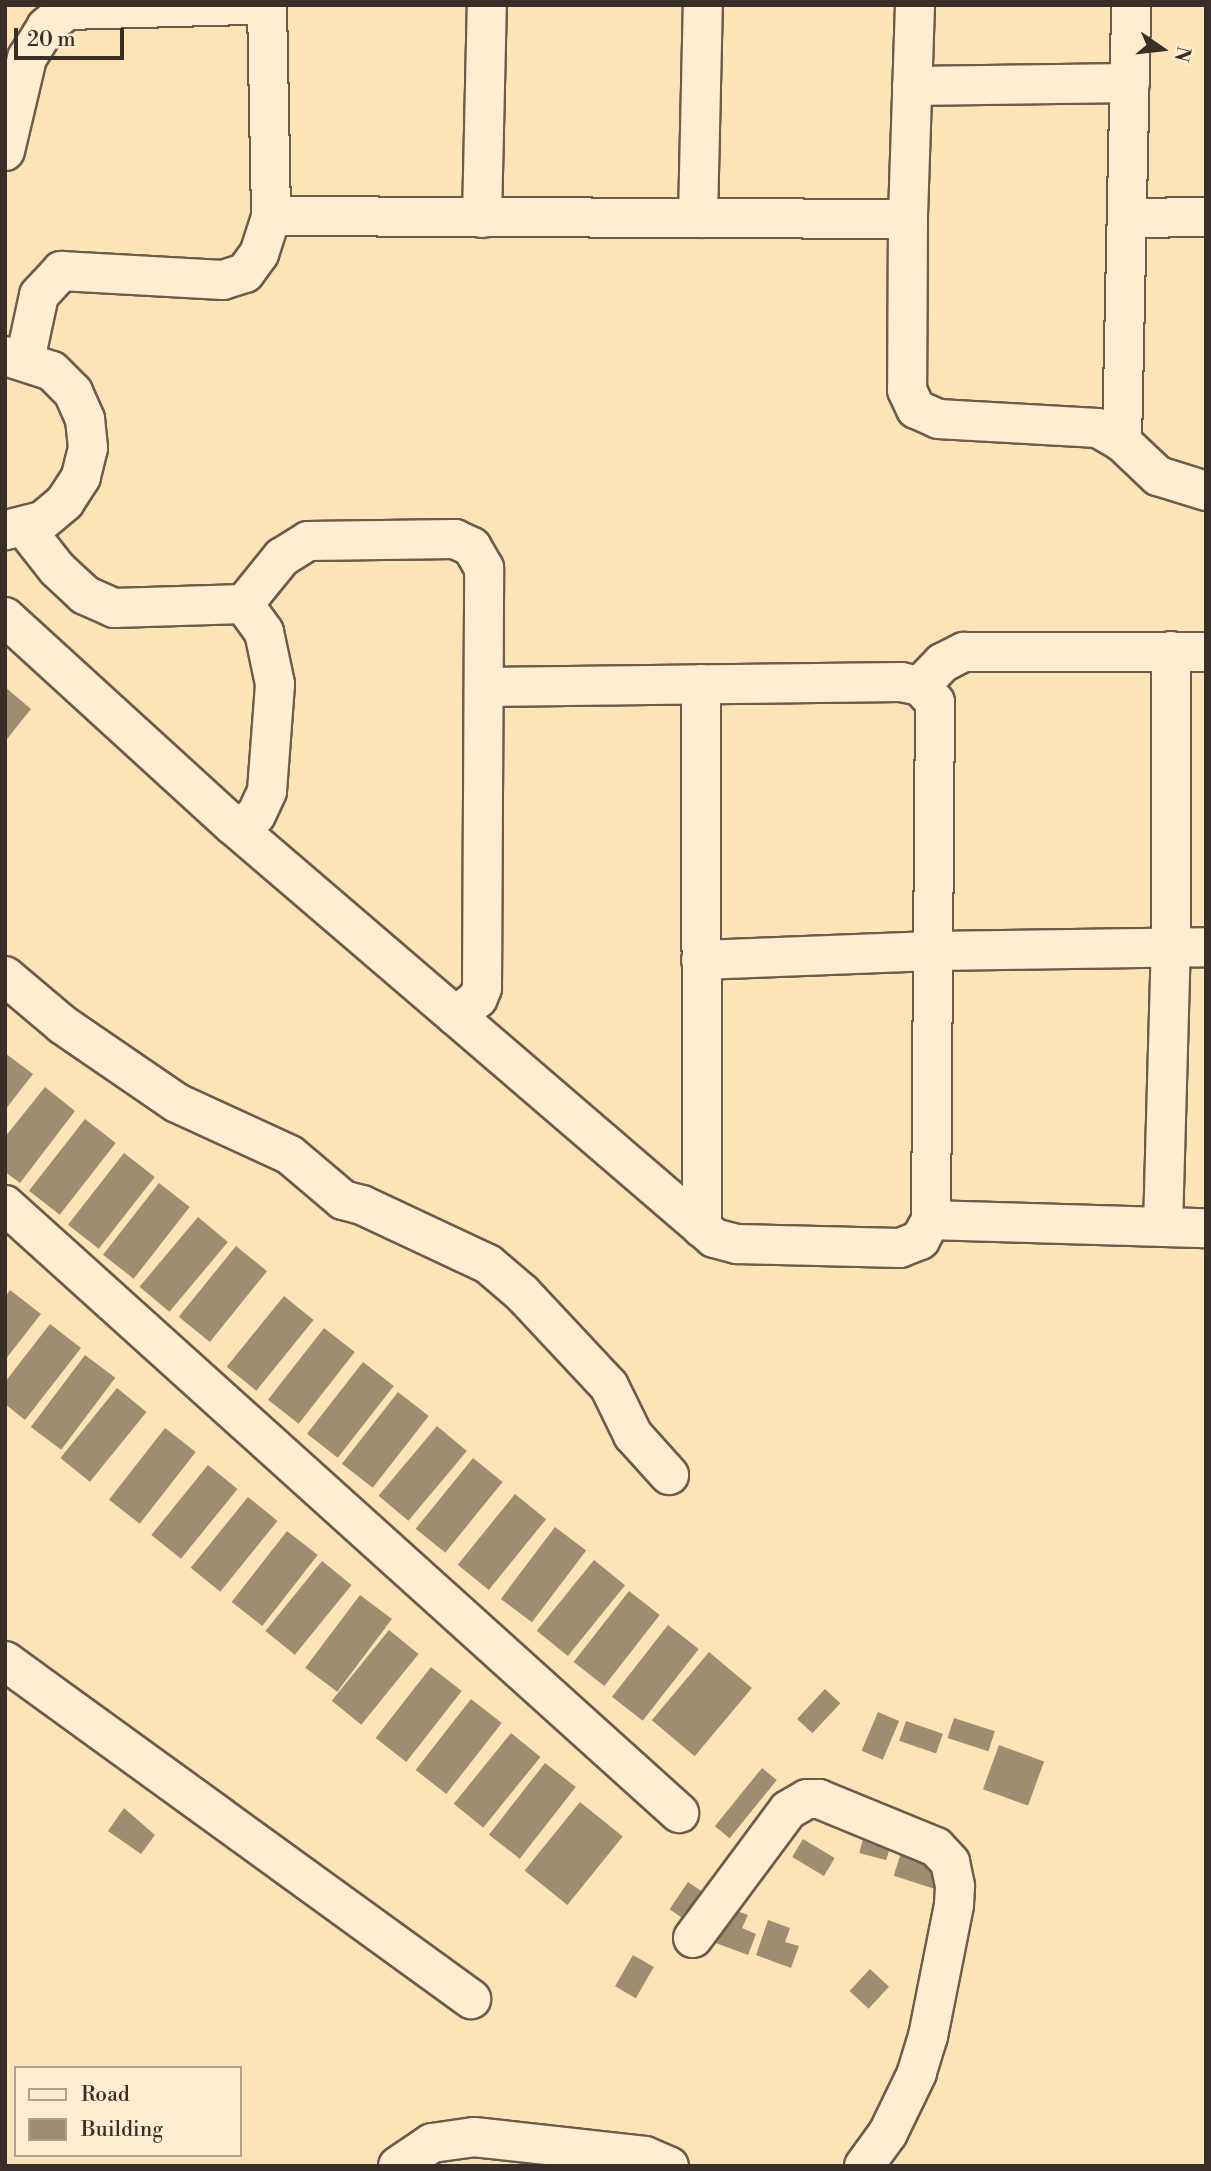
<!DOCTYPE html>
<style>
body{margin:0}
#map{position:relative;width:1211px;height:2171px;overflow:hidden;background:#fde4b7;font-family:"Libre Bodoni",serif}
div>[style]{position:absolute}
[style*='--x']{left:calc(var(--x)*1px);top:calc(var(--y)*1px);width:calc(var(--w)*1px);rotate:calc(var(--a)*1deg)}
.building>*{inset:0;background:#9f8d72;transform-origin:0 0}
.roads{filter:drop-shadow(2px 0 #6b5c4c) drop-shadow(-2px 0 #6b5c4c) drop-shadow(0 2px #6b5c4c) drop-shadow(0 -2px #6b5c4c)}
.minor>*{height:38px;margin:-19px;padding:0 19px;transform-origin:19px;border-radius:19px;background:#feedd0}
span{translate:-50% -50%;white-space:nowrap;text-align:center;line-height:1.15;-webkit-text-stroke:7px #feedd0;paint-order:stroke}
.frame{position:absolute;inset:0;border:7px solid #3a2f28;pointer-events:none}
.legend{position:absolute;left:14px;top:2066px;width:228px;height:91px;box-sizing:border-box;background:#feedd0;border:2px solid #b0a18d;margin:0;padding:9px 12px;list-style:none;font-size:21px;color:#3a2f28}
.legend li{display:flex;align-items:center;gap:14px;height:35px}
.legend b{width:35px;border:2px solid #b0a18d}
.north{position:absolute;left:1127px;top:14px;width:70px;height:70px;-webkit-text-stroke:5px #feedd0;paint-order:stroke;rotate:104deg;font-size:19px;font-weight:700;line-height:28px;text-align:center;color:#3a2f28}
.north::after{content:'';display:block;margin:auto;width:24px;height:32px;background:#3a2f28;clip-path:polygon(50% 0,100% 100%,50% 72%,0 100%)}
.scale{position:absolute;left:14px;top:28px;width:110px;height:32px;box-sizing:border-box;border:4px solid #3a2f28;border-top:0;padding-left:9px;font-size:21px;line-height:24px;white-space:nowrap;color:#3a2f28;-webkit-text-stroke:5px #feedd0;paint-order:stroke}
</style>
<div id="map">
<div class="building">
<i style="clip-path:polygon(5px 687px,31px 709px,7px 739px,5px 737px)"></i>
<i style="clip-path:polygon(5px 1053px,33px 1074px,5px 1110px)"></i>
<i style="clip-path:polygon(45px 1087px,75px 1111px,20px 1183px,5px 1172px,5px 1137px)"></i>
<i style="left:85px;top:1119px;width:39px;height:91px;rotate:38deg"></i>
<i style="left:124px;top:1153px;width:39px;height:91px;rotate:38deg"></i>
<i style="left:159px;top:1183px;width:39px;height:91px;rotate:38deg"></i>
<i style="left:198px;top:1217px;width:39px;height:91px;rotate:40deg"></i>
<i style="left:236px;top:1246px;width:40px;height:91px;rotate:39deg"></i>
<i style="clip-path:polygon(10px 1290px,41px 1314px,5px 1360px,5px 1297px)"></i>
<i style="left:284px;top:1296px;width:38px;height:91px;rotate:39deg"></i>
<i style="clip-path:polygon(50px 1324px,81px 1348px,25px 1420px,5px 1404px,5px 1382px)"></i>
<i style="left:324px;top:1328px;width:39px;height:91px;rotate:38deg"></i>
<i style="left:85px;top:1355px;width:38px;height:90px;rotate:37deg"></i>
<i style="left:363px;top:1362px;width:39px;height:91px;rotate:38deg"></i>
<i style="left:117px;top:1388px;width:38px;height:90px;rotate:39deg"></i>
<i style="left:398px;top:1392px;width:39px;height:91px;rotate:38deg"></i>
<i style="left:437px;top:1426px;width:39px;height:91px;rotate:40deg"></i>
<i style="left:165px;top:1428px;width:39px;height:91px;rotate:38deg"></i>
<i style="left:473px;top:1458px;width:38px;height:91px;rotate:39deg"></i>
<i style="left:208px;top:1465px;width:38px;height:90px;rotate:39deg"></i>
<i style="left:515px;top:1494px;width:40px;height:91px;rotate:39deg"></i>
<i style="left:248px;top:1497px;width:38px;height:91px;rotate:39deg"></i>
<i style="left:555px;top:1527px;width:39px;height:90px;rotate:37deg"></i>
<i style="left:287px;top:1531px;width:39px;height:90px;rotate:38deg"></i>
<i style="left:594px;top:1560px;width:40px;height:91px;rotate:39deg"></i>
<i style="left:322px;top:1561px;width:38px;height:90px;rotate:39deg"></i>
<i style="left:629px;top:1591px;width:39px;height:90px;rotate:38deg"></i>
<i style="left:360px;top:1595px;width:40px;height:91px;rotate:37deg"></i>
<i style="left:668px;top:1625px;width:39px;height:91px;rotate:38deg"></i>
<i style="left:389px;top:1630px;width:38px;height:91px;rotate:39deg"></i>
<i style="left:709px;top:1652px;width:56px;height:89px;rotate:40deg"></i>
<i style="left:431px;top:1667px;width:39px;height:90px;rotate:38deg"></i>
<i style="left:825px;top:1689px;width:21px;height:41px;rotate:43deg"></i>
<i style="left:471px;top:1699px;width:39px;height:90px;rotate:38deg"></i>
<i style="left:878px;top:1712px;width:23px;height:42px;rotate:23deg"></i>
<i style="left:954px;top:1718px;width:43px;height:21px;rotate:18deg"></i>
<i style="left:906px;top:1721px;width:39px;height:21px;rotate:19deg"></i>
<i style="left:511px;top:1733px;width:38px;height:91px;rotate:39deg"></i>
<i style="left:999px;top:1745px;width:48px;height:47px;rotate:20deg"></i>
<i style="left:545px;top:1763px;width:39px;height:91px;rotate:38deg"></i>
<i style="left:762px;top:1768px;width:19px;height:75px;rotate:39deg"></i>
<i style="left:580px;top:1802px;width:55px;height:88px;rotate:39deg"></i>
<i style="clip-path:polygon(124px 1808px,155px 1835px,141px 1854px,108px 1831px)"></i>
<i style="left:866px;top:1828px;width:28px;height:26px;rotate:15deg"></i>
<i style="left:803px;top:1839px;width:37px;height:21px;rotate:31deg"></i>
<i style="left:902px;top:1850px;width:45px;height:27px;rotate:18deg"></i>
<i style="left:688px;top:1882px;width:22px;height:33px;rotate:34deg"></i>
<i style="clip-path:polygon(726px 1907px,748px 1915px,742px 1928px,756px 1934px,748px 1955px,713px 1942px)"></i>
<i style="clip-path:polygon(768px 1920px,790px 1928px,785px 1942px,799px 1946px,791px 1968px,756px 1955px)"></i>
<i style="left:633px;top:1955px;width:24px;height:36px;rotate:30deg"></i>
<i style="left:870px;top:1969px;width:26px;height:30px;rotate:43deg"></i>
</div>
<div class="roads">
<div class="minor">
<i style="--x:267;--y:5;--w:211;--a:88.9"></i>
<i style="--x:915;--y:5;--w:214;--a:91.9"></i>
<i style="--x:908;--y:219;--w:171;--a:90.3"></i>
<i style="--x:907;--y:390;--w:21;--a:65"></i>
<i style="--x:916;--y:409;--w:24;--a:24"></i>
<i style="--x:938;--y:419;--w:160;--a:3.2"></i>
<i style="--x:1098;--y:428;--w:28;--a:30"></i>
<i style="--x:1122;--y:442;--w:50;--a:43.4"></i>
<i style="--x:1158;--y:476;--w:50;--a:17.4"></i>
<i style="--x:912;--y:86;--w:218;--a:-0.8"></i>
<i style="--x:5;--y:151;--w:96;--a:-76.7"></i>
<i style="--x:27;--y:58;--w:36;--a:-58"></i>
<i style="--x:46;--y:27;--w:27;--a:-39"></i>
<i style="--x:67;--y:10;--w:181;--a:-1.6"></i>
<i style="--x:482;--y:218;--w:213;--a:-88.7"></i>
<i style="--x:698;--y:218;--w:213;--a:-88.7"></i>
<i style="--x:1127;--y:218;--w:79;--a:-0.7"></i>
<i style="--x:5;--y:356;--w:49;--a:17.7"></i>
<i style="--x:52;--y:371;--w:30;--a:45"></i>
<i style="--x:73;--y:392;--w:30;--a:66"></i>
<i style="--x:85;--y:419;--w:29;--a:84"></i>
<i style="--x:88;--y:448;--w:30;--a:104"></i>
<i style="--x:81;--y:477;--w:30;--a:123"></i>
<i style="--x:65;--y:502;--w:30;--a:140"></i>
<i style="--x:42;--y:521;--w:38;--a:166"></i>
<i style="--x:25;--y:360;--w:66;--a:-77.8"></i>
<i style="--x:39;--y:295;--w:33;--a:-47"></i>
<i style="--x:61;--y:271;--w:162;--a:3.2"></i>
<i style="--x:223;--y:280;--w:23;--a:-18"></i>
<i style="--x:245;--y:273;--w:24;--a:-54"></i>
<i style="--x:259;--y:254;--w:40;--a:-72"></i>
<i style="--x:271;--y:216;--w:637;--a:0.27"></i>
<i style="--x:1122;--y:442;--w:437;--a:-88.8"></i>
<i style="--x:5;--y:617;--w:309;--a:42.4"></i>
<i style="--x:233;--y:825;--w:14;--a:-12"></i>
<i style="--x:247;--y:822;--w:11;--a:-38"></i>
<i style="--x:256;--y:815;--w:26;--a:-65"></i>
<i style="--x:267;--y:791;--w:107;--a:-85.7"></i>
<i style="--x:275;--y:684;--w:53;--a:-101.9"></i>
<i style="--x:264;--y:632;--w:34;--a:-126"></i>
<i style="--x:244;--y:604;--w:130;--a:178.2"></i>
<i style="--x:114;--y:608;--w:32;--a:-156"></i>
<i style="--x:85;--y:595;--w:38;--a:-137"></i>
<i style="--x:57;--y:569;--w:53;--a:-128.2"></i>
<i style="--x:701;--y:684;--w:544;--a:89.89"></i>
<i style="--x:920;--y:686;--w:32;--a:-46"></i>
<i style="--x:942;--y:663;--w:25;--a:-27"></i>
<i style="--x:964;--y:652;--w:242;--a:0"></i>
<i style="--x:233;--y:825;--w:294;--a:40.6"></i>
<i style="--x:456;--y:1016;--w:28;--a:-39"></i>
<i style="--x:478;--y:998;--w:11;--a:-68"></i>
<i style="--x:482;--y:988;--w:420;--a:-89.7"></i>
<i style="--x:484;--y:568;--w:24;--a:-120"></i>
<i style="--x:472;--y:547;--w:19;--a:-155"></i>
<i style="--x:455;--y:539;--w:147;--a:179.2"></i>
<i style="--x:308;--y:541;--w:31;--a:148"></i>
<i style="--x:282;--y:557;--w:60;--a:129"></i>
<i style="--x:701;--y:960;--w:232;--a:-2.2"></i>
<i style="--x:933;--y:951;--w:273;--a:-0.8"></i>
<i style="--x:5;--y:976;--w:76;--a:40.2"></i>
<i style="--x:63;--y:1025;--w:138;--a:34.4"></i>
<i style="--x:177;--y:1103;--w:124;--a:24.7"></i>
<i style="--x:290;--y:1155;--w:70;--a:40.3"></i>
<i style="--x:343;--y:1200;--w:20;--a:15"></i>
<i style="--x:362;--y:1205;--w:139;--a:25.1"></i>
<i style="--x:488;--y:1264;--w:45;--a:40.5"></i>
<i style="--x:522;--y:1293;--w:127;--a:46.9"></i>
<i style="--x:609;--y:1386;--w:55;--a:63.9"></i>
<i style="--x:633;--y:1435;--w:54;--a:48"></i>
<i style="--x:456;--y:1016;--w:340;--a:40.7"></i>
<i style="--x:714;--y:1238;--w:24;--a:15"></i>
<i style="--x:737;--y:1244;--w:163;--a:1.4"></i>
<i style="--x:900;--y:1248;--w:22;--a:-22"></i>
<i style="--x:920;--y:1240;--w:23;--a:-61"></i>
<i style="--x:931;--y:1220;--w:518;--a:-89.56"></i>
<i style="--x:935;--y:702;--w:22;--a:-133"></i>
<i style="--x:920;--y:686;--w:19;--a:-168"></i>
<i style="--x:901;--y:682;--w:417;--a:179.3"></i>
<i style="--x:5;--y:1205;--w:908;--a:42.05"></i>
<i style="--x:931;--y:1220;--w:275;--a:1.7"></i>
<i style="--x:1163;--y:1227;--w:279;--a:-88.4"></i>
<i style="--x:1171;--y:948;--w:297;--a:-90"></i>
<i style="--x:5;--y:1661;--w:576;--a:35.95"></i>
<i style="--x:693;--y:1938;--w:159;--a:-53.4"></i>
<i style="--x:788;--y:1810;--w:22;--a:-30"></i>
<i style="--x:807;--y:1799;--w:12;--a:0"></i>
<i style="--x:819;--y:1799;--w:126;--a:22.3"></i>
<i style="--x:936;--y:1847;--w:21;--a:47"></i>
<i style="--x:950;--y:1862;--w:25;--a:78"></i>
<i style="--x:955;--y:1886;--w:19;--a:93"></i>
<i style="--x:954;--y:1905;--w:134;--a:101.2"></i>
<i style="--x:928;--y:2036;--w:39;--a:107"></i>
<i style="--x:917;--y:2073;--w:67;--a:115.8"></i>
<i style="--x:888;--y:2133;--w:41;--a:126"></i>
<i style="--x:398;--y:2166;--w:41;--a:-34.1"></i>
<i style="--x:432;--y:2143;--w:42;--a:-8.1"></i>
<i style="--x:474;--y:2137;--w:172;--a:6.3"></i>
<i style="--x:645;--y:2156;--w:26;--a:23"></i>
</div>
</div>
<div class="frame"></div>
<ul class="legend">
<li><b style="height:9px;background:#feedd0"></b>Road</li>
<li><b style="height:19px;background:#9f8d72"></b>Building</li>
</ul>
<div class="north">N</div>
<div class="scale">20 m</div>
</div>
